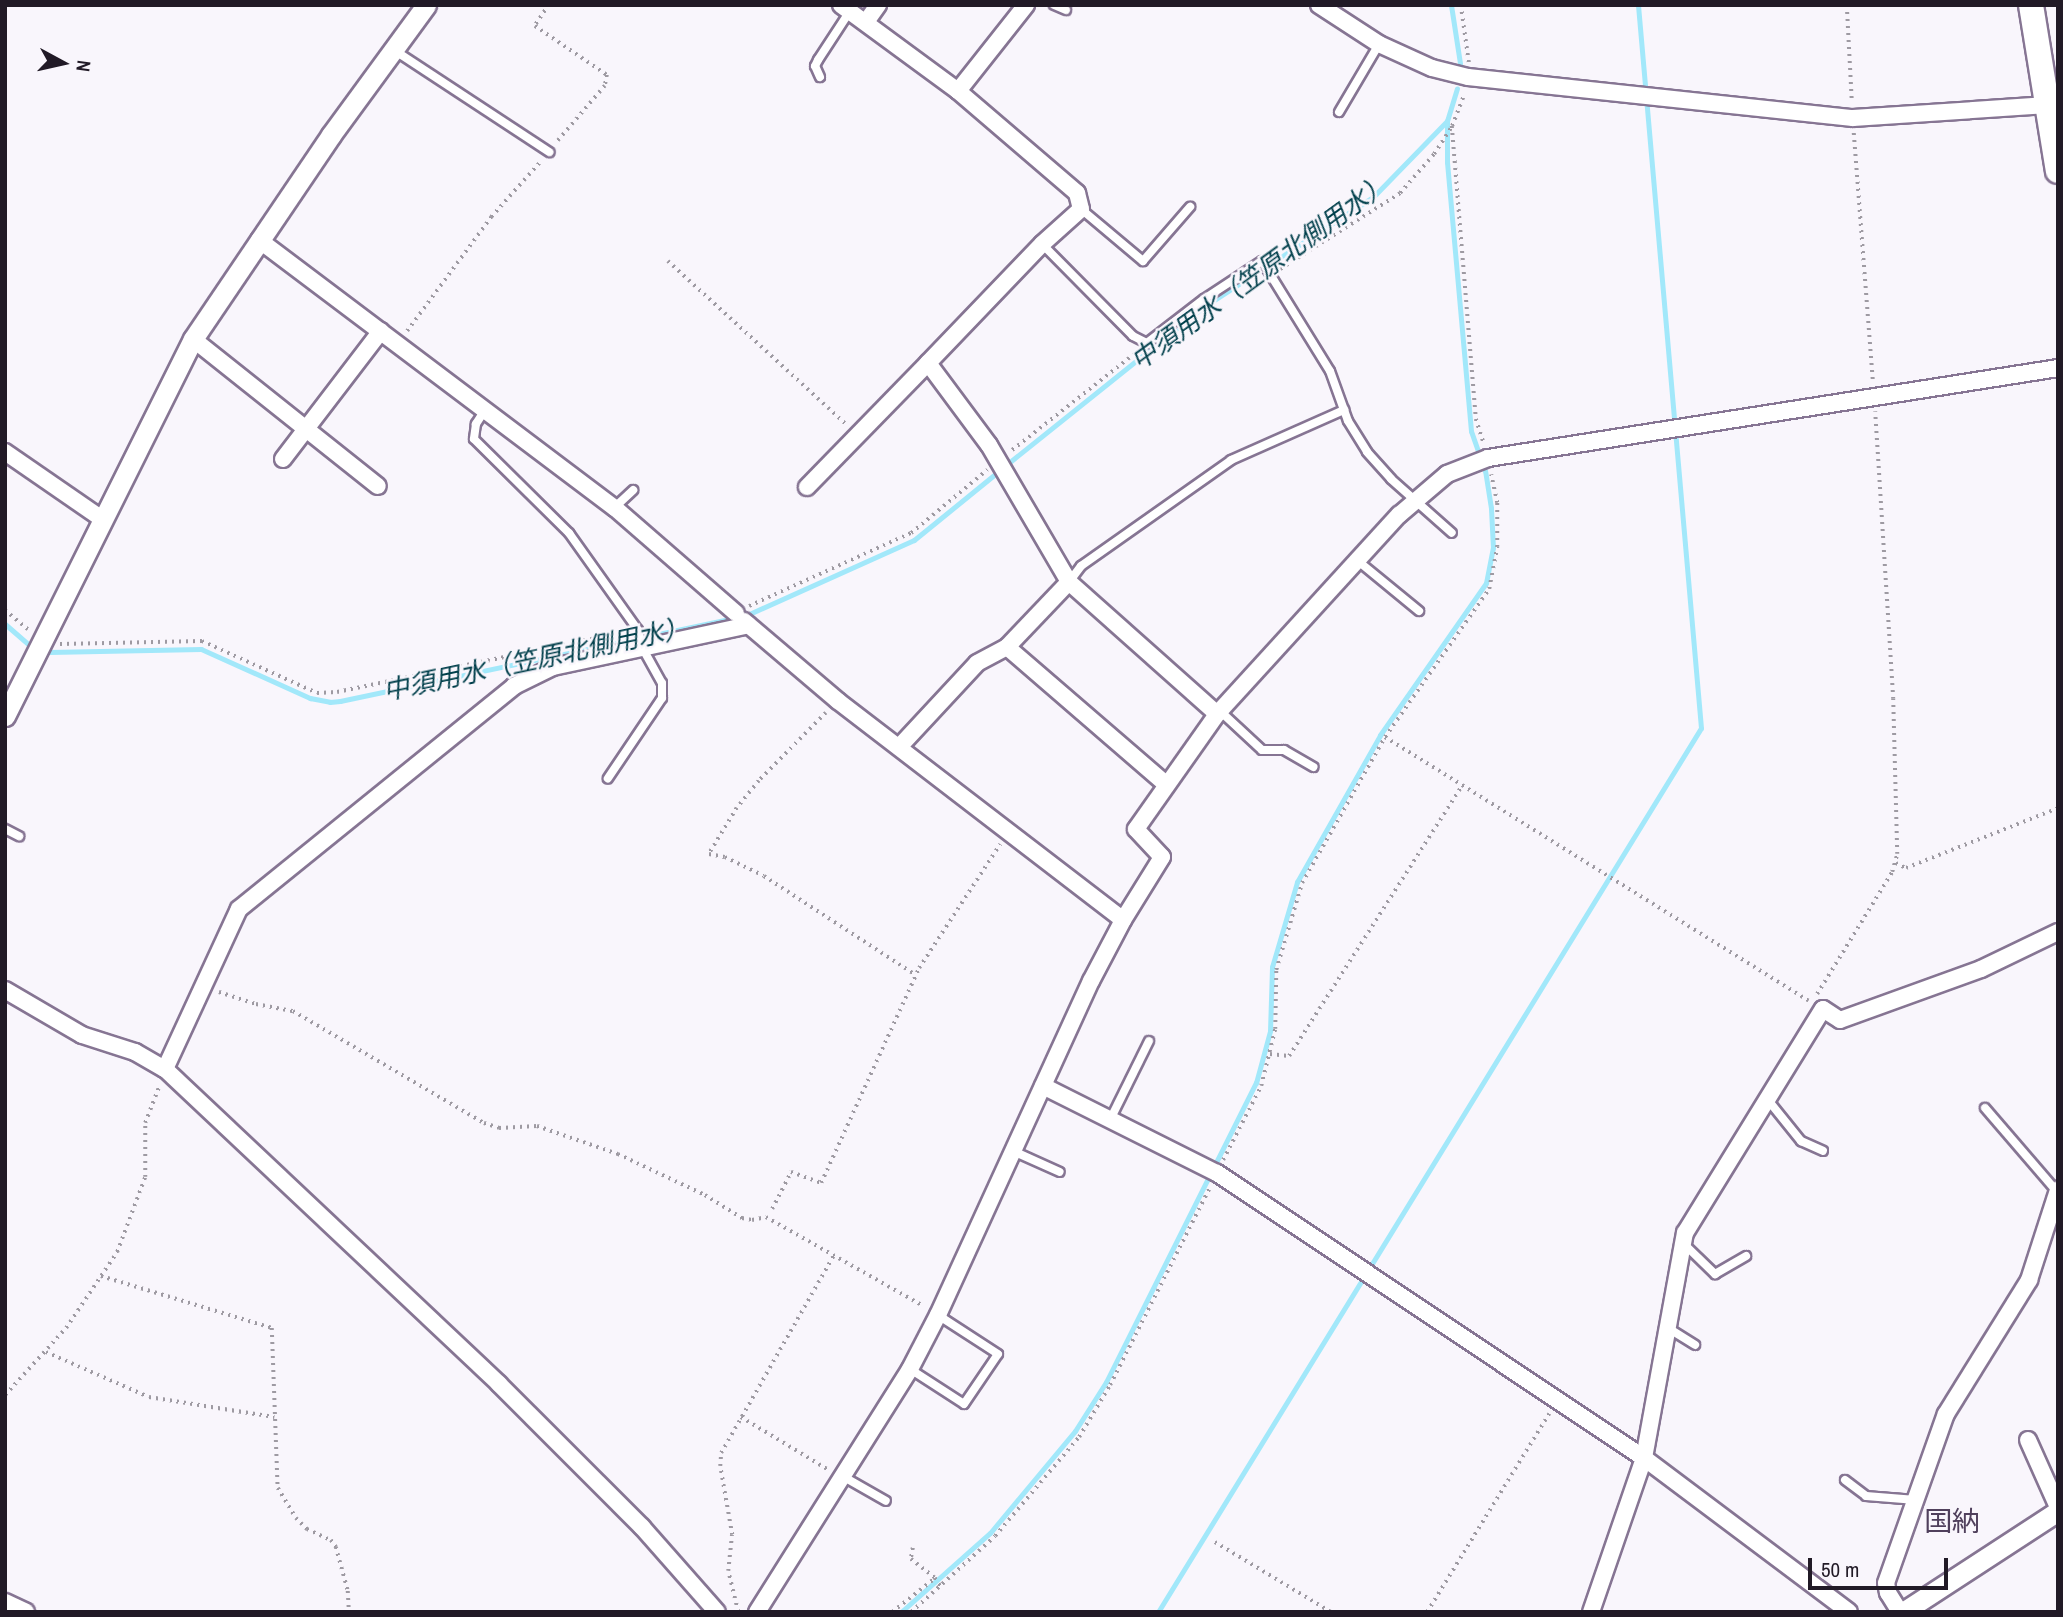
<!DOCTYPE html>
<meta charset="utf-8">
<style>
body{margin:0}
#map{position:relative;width:2063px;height:1617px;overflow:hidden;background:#f9f6fc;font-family:"Archivo Narrow","Noto Sans JP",sans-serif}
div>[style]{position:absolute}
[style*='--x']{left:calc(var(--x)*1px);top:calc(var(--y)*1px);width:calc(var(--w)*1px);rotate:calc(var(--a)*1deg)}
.stream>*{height:5px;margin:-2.5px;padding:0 2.5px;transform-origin:2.5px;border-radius:2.5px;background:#a2e8fa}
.path>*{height:3.5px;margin-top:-1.75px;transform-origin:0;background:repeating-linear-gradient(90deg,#9e9aa2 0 2px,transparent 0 7px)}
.roads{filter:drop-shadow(2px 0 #867593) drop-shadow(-2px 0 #867593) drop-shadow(0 2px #867593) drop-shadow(0 -2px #867593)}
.service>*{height:8px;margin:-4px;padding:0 4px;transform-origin:4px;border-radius:4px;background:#fff}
.minor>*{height:16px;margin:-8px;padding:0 8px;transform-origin:8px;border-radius:8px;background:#fff}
.tertiary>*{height:19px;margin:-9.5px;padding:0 9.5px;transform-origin:9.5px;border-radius:9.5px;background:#fff}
.primary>*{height:24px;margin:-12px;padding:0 12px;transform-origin:12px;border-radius:12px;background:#fff}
span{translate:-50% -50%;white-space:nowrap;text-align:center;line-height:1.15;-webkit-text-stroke:5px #f9f6fc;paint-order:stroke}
.water-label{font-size:26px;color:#003f4b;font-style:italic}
.quarter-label{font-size:28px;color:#50405c}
.frame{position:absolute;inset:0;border:7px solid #211a26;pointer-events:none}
.north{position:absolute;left:28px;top:28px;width:70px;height:70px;-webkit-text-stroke:5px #f9f6fc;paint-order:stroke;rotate:98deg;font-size:19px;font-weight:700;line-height:28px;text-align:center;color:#211a26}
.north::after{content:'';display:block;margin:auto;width:24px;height:32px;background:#211a26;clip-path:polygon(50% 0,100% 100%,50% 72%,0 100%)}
.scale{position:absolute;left:1808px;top:1558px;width:140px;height:32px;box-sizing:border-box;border:4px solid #211a26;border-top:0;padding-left:9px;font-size:21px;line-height:24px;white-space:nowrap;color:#211a26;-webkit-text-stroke:5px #f9f6fc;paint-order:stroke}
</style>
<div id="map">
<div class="stream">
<i style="--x:1451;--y:5;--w:59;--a:81.2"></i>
<i style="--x:1006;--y:465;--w:251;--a:-38.7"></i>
<i style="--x:1202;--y:308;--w:204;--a:-33"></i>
<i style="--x:1373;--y:197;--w:106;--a:-45.8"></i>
<i style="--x:1447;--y:121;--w:34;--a:-73"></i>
<i style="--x:5;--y:624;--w:33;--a:41"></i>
<i style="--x:49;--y:652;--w:152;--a:-1.1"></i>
<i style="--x:201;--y:649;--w:120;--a:24.2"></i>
<i style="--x:310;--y:698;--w:20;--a:11"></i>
<i style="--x:330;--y:702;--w:10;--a:-6"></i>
<i style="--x:340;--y:701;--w:416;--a:-11.9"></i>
<i style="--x:747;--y:615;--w:183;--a:-24.2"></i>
<i style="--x:914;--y:540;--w:103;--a:-39.1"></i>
<i style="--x:901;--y:1612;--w:119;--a:-41.6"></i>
<i style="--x:990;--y:1533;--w:133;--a:-50.2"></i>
<i style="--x:1075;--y:1431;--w:58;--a:-57.7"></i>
<i style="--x:1106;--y:1382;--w:335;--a:-63.4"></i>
<i style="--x:1256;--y:1083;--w:54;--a:-74.9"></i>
<i style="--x:1270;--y:1031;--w:64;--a:-88.2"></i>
<i style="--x:1272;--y:967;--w:89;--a:-73.6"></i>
<i style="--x:1297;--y:882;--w:169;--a:-60.5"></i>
<i style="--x:1380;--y:735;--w:185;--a:-55.1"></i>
<i style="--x:1486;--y:583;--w:36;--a:-79"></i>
<i style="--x:1493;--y:548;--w:40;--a:-92.9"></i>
<i style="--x:1491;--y:508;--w:37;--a:-99"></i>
<i style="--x:1485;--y:471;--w:42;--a:-109.3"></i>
<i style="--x:1471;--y:431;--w:270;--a:-95.1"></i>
<i style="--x:1447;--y:162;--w:41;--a:-90"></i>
<i style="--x:1158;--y:1612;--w:1037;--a:-58.44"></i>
<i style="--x:1701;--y:728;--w:726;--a:-94.98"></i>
</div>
<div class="path">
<i style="--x:549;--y:5;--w:25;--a:124"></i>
<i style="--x:535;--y:26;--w:87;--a:34.2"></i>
<i style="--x:607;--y:75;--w:11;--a:100"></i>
<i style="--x:605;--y:86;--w:74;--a:130.6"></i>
<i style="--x:1461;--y:5;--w:58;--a:82"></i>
<i style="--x:1847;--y:5;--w:96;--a:87"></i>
<i style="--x:1452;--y:126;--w:294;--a:85.3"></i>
<i style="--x:1476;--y:419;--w:26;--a:72"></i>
<i style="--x:1854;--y:133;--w:248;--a:85.6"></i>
<i style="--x:668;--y:261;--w:243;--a:42.5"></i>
<i style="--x:1280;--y:269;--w:142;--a:-32.3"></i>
<i style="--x:1400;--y:193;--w:52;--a:-48.9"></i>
<i style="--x:1434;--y:154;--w:33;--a:-57"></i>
<i style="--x:1452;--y:126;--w:34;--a:-69"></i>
<i style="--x:407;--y:331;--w:142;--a:-53.6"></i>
<i style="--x:491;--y:217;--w:75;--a:-48.2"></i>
<i style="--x:1012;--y:450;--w:160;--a:-38.2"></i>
<i style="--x:749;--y:606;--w:178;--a:-24.3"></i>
<i style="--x:911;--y:533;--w:99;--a:-39.7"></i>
<i style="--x:5;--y:610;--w:30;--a:40"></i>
<i style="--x:60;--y:644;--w:142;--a:-1.2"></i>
<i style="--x:202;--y:641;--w:126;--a:24.3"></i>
<i style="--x:317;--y:693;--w:20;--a:-3"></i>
<i style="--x:337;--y:692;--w:294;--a:-11.8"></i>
<i style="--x:826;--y:713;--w:95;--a:134.6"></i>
<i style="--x:759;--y:781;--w:35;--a:129"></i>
<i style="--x:737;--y:808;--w:54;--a:121.3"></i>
<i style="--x:709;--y:854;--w:16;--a:11"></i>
<i style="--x:725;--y:857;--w:43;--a:26"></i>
<i style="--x:764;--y:876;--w:181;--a:33.1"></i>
<i style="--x:1385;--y:737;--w:499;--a:31.9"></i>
<i style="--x:1896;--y:863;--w:11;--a:27"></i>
<i style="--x:1906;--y:868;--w:163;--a:-21.5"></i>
<i style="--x:219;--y:992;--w:39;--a:18"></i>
<i style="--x:256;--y:1004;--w:38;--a:11"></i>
<i style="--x:293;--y:1011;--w:221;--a:30.4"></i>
<i style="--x:484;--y:1123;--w:16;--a:18"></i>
<i style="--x:499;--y:1128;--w:38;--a:-3"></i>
<i style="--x:537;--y:1126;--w:86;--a:19.1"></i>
<i style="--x:618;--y:1154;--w:96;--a:25.2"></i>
<i style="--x:705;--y:1195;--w:44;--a:31.9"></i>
<i style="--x:742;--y:1218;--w:10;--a:11"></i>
<i style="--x:752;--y:1220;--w:14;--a:-12"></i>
<i style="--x:766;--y:1217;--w:180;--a:29.5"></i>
<i style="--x:1817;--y:994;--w:143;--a:-58.4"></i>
<i style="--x:1892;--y:872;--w:19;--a:-74"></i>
<i style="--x:1897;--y:854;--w:155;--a:-91.5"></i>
<i style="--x:1893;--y:699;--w:288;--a:-93.6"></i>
<i style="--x:1270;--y:1054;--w:19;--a:6"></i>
<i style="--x:1289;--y:1056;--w:321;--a:-57.4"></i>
<i style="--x:1223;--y:1160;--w:83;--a:-62.8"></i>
<i style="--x:1261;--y:1086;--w:59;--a:-76.2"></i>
<i style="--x:1275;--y:1029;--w:59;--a:-89"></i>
<i style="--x:1276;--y:970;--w:91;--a:-73.4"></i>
<i style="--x:1302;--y:883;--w:168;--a:-60.4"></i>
<i style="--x:1385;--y:737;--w:181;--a:-54.9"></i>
<i style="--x:1489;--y:589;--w:43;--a:-79.2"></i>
<i style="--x:1497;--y:547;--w:44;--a:-90"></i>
<i style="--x:1497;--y:503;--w:29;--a:-102"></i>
<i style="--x:772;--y:1209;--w:42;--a:-62.8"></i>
<i style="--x:791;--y:1172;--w:32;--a:20"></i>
<i style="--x:821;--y:1183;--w:236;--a:-65.5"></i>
<i style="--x:919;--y:968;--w:148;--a:-56.8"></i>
<i style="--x:101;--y:1276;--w:179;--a:16.9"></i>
<i style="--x:272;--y:1328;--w:160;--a:87.9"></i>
<i style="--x:278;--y:1488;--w:35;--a:59"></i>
<i style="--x:296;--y:1518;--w:16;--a:45"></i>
<i style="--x:307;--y:1529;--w:26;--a:25"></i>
<i style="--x:331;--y:1540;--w:9;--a:54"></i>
<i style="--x:336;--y:1547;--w:46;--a:74.7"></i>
<i style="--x:348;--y:1591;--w:21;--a:87"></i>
<i style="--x:46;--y:1352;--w:112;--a:23.6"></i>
<i style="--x:149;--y:1397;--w:127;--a:9.1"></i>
<i style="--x:5;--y:1395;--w:91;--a:-47.7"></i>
<i style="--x:66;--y:1328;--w:92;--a:-56.1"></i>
<i style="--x:117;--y:1252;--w:80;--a:-69.5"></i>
<i style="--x:145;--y:1177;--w:54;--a:-90"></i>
<i style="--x:145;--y:1123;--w:39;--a:-69"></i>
<i style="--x:741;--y:1417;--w:103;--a:31.1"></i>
<i style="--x:1215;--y:1542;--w:135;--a:31.1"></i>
<i style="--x:913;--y:1548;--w:11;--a:100"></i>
<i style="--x:911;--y:1559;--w:31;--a:38"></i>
<i style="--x:935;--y:1578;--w:11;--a:56"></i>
<i style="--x:738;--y:1612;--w:42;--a:-103.7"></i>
<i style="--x:728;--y:1571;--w:36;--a:-84"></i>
<i style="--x:732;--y:1535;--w:70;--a:-99.9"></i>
<i style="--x:720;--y:1466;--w:13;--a:-86"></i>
<i style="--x:721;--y:1453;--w:228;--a:-60.3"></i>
<i style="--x:892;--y:1612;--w:55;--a:-38.3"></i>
<i style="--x:911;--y:1612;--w:113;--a:-42.1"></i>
<i style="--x:995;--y:1536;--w:130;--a:-49.7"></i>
<i style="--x:1079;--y:1437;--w:61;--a:-59.2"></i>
<i style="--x:1110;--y:1385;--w:220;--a:-63.2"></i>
<i style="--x:1427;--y:1612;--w:233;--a:-58.4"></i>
</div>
<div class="roads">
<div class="service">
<i style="--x:1054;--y:5;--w:13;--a:23"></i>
<i style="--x:394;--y:50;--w:186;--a:33.3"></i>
<i style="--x:820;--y:77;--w:12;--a:-114"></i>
<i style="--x:815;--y:66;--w:7;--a:-63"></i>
<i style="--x:818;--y:60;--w:59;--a:-56.9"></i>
<i style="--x:1339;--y:112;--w:79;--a:-59.5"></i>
<i style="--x:1081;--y:209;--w:81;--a:40"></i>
<i style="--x:1143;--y:261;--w:72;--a:-49"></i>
<i style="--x:1042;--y:244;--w:129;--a:45.3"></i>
<i style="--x:1133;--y:336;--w:16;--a:27"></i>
<i style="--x:1147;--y:343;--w:72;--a:-37.7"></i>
<i style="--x:1204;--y:299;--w:69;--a:-33.2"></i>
<i style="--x:1262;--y:261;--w:129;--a:58.3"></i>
<i style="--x:1330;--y:371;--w:53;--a:70.2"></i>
<i style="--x:1348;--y:421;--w:36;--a:58"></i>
<i style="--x:1367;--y:452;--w:36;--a:48"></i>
<i style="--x:1391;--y:479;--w:81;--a:41.5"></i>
<i style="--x:485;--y:410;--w:17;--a:123"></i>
<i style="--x:476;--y:424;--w:15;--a:98"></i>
<i style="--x:474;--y:439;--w:134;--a:44.7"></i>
<i style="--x:569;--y:533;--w:119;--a:54.6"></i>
<i style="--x:638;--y:630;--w:20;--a:75"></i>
<i style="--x:643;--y:649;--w:39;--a:61"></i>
<i style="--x:662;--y:683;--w:15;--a:90"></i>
<i style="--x:662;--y:698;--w:97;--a:124"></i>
<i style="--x:615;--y:507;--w:25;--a:-43"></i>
<i style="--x:1358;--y:561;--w:79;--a:39.3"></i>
<i style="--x:1069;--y:582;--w:20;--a:-53"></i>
<i style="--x:1081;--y:566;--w:184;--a:-35.2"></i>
<i style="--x:1231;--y:460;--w:124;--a:-23.9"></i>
<i style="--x:1220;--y:711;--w:57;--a:42.9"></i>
<i style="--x:1262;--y:750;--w:22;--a:0"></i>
<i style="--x:1284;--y:750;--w:34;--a:30"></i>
<i style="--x:5;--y:829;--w:16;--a:27"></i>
<i style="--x:1768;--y:1100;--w:53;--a:51.2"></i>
<i style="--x:1801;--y:1141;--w:24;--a:24"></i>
<i style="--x:1985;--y:1108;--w:112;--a:49.3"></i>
<i style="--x:1110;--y:1120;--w:88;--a:-63.7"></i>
<i style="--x:1013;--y:1151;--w:51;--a:24.1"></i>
<i style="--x:1683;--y:1243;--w:45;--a:44.1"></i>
<i style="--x:1715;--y:1274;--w:36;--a:-30"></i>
<i style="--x:1668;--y:1328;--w:32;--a:32"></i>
<i style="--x:910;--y:1369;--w:64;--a:32.9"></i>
<i style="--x:964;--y:1404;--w:60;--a:-55.8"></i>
<i style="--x:998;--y:1354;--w:72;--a:-147"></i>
<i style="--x:844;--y:1477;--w:48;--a:29.7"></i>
<i style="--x:1845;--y:1480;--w:26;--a:37"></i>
<i style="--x:1866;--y:1496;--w:50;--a:4.6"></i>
</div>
<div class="minor">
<i style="--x:841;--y:5;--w:145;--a:36.3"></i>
<i style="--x:958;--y:91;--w:157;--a:40.6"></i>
<i style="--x:1077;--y:193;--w:16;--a:76"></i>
<i style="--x:1081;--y:209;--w:52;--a:138.1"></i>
<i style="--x:1042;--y:244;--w:165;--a:133.8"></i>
<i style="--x:928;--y:363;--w:102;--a:53.4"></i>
<i style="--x:989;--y:445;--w:159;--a:59.7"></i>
<i style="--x:1069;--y:582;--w:198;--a:41.7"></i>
<i style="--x:1319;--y:5;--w:72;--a:33"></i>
<i style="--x:1379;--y:44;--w:58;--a:24.4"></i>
<i style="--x:1432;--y:68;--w:37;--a:14"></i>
<i style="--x:1468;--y:77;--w:387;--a:6.1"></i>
<i style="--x:1853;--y:118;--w:195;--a:-3.8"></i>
<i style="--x:866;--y:22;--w:21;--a:-55"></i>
<i style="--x:958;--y:91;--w:110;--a:-51.7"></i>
<i style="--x:259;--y:240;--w:446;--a:37"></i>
<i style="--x:615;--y:508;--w:160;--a:41"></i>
<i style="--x:193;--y:339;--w:236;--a:38.5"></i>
<i style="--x:5;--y:452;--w:118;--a:34.6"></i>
<i style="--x:283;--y:459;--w:161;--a:-52.6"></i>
<i style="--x:807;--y:487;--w:173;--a:-45.7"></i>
<i style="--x:744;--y:621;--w:123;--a:40.4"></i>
<i style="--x:838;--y:701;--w:359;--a:37.5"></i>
<i style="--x:1007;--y:647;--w:211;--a:40.8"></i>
<i style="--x:900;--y:746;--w:113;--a:-47.1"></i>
<i style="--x:977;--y:663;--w:34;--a:-28"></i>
<i style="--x:1007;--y:647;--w:90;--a:-46.4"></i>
<i style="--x:5;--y:990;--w:89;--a:30.3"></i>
<i style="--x:82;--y:1035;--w:56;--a:17.8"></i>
<i style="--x:135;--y:1052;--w:34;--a:30"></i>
<i style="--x:165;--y:1069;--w:459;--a:43.3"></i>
<i style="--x:499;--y:1384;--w:202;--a:45"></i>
<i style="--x:642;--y:1527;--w:113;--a:48.6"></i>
<i style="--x:165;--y:1069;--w:176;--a:-65.2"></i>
<i style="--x:239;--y:909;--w:354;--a:-39"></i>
<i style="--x:514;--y:686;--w:43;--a:-26"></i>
<i style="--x:553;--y:667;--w:200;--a:-12.1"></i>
<i style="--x:1043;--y:1086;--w:195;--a:26.6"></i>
<i style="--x:1217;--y:1173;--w:513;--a:33.72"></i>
<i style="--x:1644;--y:1458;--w:256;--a:36.9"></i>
<i style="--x:2028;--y:1440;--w:73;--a:65.9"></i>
<i style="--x:5;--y:1602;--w:23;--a:25"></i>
<i style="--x:757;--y:1612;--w:287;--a:-57.8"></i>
<i style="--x:910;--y:1369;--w:61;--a:-62.6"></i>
<i style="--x:938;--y:1315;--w:367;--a:-65.4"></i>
<i style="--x:1091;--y:981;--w:69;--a:-62.3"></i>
<i style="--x:1123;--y:920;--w:74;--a:-58.2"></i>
<i style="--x:1162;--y:857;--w:38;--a:-133"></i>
<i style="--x:1136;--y:829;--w:141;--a:-54.8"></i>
<i style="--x:1217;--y:714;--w:270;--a:-47.6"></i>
<i style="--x:1399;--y:515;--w:63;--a:-40.5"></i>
<i style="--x:1447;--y:474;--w:44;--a:-21.3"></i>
<i style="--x:1488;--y:458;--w:577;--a:-8.97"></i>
<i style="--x:1591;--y:1612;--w:163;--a:-71"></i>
<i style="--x:1644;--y:1458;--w:229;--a:-79.7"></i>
<i style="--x:1685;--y:1233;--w:263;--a:-58.4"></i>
<i style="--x:1823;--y:1009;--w:20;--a:33"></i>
<i style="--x:1840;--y:1020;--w:150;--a:-19.9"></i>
<i style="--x:1981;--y:969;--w:85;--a:-25.7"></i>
<i style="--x:1900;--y:1612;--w:22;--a:-122"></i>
<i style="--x:1888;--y:1593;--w:10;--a:-101"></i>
<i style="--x:1886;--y:1583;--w:179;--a:-70.5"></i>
<i style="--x:1946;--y:1414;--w:158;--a:-58.2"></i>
<i style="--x:2029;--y:1280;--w:95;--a:-72.1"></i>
</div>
<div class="tertiary">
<i style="--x:5;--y:716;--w:421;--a:-63.5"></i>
<i style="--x:193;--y:339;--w:246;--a:-55.9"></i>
<i style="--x:331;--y:135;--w:161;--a:-53.8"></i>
<i style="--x:1903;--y:1612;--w:185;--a:-33.1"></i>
</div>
<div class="primary">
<i style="--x:2031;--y:5;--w:168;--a:80.8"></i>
</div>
</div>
<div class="water-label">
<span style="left:1260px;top:272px;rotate:-36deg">中須用水（笠原北側用水）</span>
<span style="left:536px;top:659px;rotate:-12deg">中須用水（笠原北側用水）</span>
</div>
<div class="quarter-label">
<span style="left:1952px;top:1521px">国納</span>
</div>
<div class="frame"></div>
<div class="north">N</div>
<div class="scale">50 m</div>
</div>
